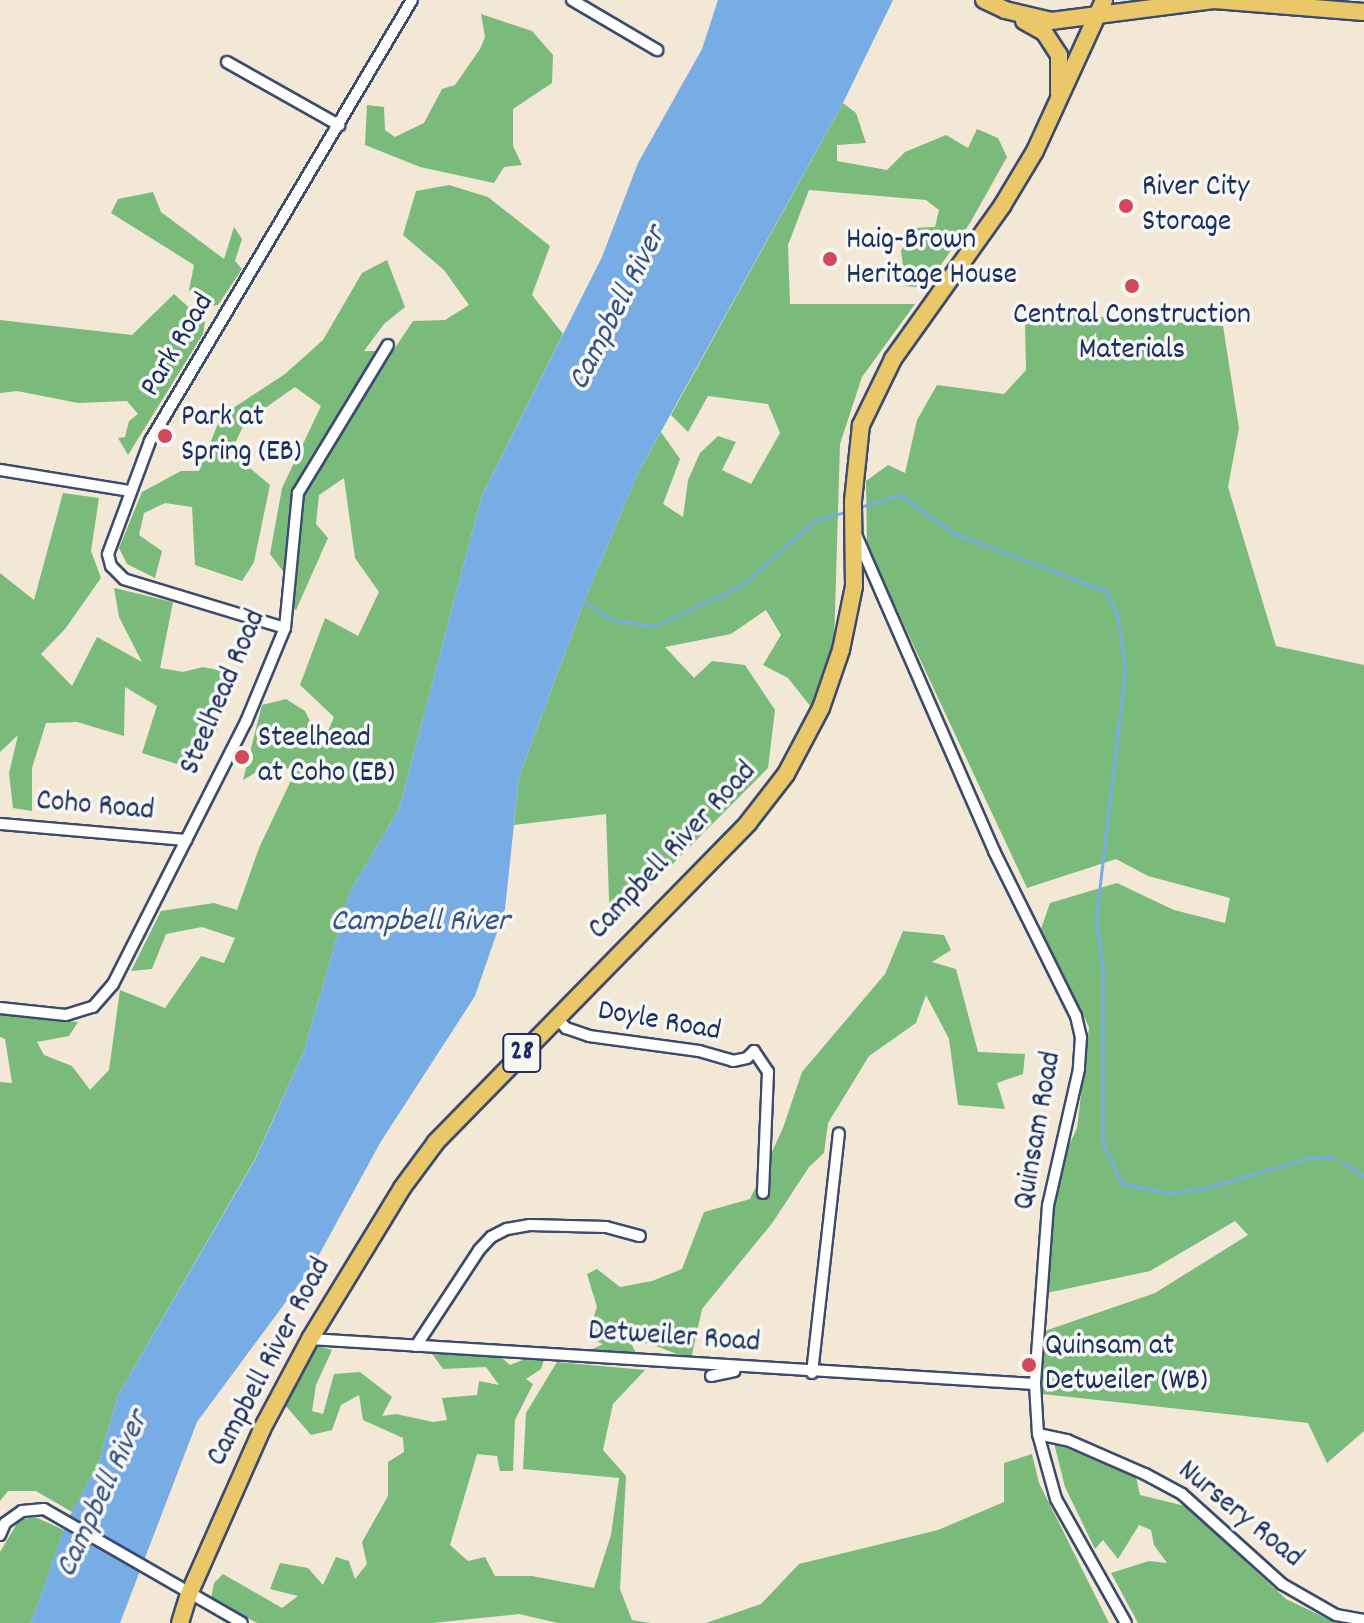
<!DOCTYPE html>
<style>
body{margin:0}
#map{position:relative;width:1364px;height:1623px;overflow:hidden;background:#f3e8d6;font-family:Dekko,sans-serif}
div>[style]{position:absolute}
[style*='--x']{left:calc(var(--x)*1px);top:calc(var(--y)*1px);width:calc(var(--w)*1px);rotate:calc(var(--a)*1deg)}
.forest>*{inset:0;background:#7aba7b}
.water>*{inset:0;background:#78ace5}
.stream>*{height:3px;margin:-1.5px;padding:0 1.5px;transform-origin:1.5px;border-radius:1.5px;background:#78ace5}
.roads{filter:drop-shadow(2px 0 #3b4b70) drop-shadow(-2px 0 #3b4b70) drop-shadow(0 2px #3b4b70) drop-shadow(0 -2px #3b4b70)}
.minor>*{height:10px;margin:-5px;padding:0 5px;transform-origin:5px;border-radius:5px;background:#fff}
.primary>*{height:16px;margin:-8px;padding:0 8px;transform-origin:8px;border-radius:8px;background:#eac769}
.dots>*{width:22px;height:22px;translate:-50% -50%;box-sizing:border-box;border:4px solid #f6f6f2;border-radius:50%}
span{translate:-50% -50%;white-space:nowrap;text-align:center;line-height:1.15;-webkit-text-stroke:7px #f6f6f2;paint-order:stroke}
.shield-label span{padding:2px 6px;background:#f6f6f2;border:2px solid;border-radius:6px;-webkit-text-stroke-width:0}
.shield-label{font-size:28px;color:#1b2f5e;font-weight:700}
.poi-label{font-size:30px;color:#1b2f5e}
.left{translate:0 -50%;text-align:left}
.street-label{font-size:30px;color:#1b2f5e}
.water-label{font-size:32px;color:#375486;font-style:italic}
</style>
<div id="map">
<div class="forest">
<i style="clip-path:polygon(481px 14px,532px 31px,553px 55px,552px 83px,513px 109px,513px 146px,522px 165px,504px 167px,494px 183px,420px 167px,365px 145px,367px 105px,384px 107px,385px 130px,395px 137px,424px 123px,442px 89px,455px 85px,480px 49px,485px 37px)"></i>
<i style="clip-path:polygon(843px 103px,856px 113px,866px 143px,837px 145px,837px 161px,887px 170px,905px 152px,946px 135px,968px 148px,977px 129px,998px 138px,1007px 157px,970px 223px,925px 288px,906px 286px,901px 251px,911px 228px,935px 227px,939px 210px,926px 200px,809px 190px,788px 245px,790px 304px,915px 304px,862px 377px,840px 444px,834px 645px,811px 707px,788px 678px,763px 665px,781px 635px,766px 610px,731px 634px,665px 647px,694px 678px,712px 661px,745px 665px,775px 710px,768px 768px,610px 927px,606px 814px,514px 825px,519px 777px,584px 602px,637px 475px,661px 432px,680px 459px,663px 504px,683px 517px,688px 480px,700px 453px,718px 436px,736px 442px,722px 470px,751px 484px,780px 433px,768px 404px,708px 396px,688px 432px,671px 415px)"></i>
<i style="clip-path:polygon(449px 185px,488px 197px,550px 246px,532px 295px,563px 334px,482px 495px,399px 809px,350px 892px,304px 1051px,255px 1159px,118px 1395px,99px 1462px,72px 1512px,36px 1491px,8px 1491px,0 1501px,0 1082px,12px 1083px,5px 1039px,0 1037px,0 1014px,78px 1022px,69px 1036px,37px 1042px,44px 1055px,72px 1066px,90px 1090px,109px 1070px,120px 990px,165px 1008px,201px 956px,224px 963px,235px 938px,202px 927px,166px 934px,152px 969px,131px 971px,161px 911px,214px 903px,237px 910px,259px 848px,296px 770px,268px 765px,243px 780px,262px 705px,286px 699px,305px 711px,322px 745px,334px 717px,300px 685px,325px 618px,358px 636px,379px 592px,355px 558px,344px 478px,319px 495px,316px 524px,328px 538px,296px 610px,281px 601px,285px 574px,270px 554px,282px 488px,321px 406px,295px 387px,245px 422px,231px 452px,270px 485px,254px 562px,242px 581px,195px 565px,192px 507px,165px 503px,144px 513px,139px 535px,162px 551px,155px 578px,127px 564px,119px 548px,142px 492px,181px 471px,199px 471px,221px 416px,285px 374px,323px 340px,362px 273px,387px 260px,405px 307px,384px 324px,364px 351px,393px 351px,413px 321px,445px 320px,469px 305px,444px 270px,403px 235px,416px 191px)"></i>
<i style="clip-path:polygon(153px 192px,161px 212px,224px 259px,234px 227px,242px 239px,235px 261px,242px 269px,218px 305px,206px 306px,189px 290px,194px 265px,111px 213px,118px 199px)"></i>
<i style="clip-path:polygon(174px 294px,205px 322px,203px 334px,128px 455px,118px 438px,125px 437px,129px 421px,138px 414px,127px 401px,78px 403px,17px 391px,0 393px,0 320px,132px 335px)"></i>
<i style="clip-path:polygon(1062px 314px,1223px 326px,1239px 428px,1228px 487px,1276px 646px,1364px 665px,1364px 1431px,1327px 1463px,1308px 1423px,1033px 1393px,1039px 1333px,1155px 1293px,1248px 1235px,1235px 1221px,1150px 1271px,1042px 1294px,1046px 1195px,1077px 1128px,1089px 1027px,1041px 929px,1050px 903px,1117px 883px,1174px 910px,1225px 923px,1230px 898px,1148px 876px,1116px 859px,1027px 888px,867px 546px,866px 481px,888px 465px,905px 473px,917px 420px,937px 385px,1004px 394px,1026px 370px,1025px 321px)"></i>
<i style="clip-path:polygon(63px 493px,99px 498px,91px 551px,101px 578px,65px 629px,41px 654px,72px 686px,97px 637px,142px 662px,119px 617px,114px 588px,173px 602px,160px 668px,183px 672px,203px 667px,228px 672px,230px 689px,216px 734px,177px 764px,142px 753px,157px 706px,125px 687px,124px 736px,77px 722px,46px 723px,32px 768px,32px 811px,13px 808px,9px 773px,18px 735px,0 752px,0 573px,34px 600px)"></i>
<i style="clip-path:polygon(903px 931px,944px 935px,951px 950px,932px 962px,956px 969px,978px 1052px,1025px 1054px,1023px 1074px,997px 1083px,1005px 1109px,958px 1105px,949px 1039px,926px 995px,916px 1023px,869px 1056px,828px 1123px,824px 1153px,809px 1167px,773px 1222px,702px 1309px,691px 1359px,650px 1344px,630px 1341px,636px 1353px,591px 1350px,603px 1344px,587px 1337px,597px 1307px,587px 1274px,597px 1269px,620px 1287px,652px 1281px,682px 1269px,704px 1212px,750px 1199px,783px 1128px,802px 1072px,885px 974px)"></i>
<i style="clip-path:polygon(313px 1344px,332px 1350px,316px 1385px,312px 1411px,323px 1414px,334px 1374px,360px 1372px,392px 1397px,382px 1416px,396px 1414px,433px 1422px,447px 1420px,442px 1398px,477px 1395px,479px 1381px,499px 1385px,486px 1367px,443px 1369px,430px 1351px,502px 1358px,510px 1365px,525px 1359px,544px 1360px,541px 1369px,526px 1379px,533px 1384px,515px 1420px,513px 1471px,500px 1471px,497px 1456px,477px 1454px,450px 1545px,468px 1561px,485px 1557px,495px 1576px,532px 1576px,594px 1588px,611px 1535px,619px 1478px,523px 1469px,526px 1413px,557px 1362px,645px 1370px,613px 1404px,603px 1450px,626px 1476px,620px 1589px,632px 1620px,650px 1623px,558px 1623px,519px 1614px,432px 1623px,257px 1623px,211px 1598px,214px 1583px,223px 1574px,282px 1608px,298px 1596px,270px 1589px,280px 1563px,308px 1568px,323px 1585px,336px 1557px,349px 1561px,355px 1579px,367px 1564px,362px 1542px,388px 1496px,388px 1462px,404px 1452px,403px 1438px,363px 1420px,359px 1395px,341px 1405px,332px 1430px,311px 1435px,285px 1405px)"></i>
<i style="clip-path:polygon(1054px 1443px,1136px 1477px,1140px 1495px,1185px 1506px,1286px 1599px,1336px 1623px,1138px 1623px,1111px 1573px,1149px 1561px,1167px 1563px,1154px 1545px,1151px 1530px,1139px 1525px,1118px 1559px,1103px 1540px,1095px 1549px,1065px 1487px)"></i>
<i style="clip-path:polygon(1032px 1454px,1039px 1483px,1109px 1623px,706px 1623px,761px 1604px,799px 1564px,938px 1530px,1004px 1502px,1004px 1463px)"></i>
<i style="clip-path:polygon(35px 1517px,64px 1530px,31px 1623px,0 1623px,0 1552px,19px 1520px)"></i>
</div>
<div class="water">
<i style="clip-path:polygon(718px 0,893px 0,843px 103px,637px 475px,584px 602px,519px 777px,505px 909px,475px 996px,380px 1143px,314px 1264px,197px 1422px,120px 1623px,31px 1623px,67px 1521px,99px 1462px,118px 1395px,255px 1160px,304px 1051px,350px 892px,399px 809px,482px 495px,602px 257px,638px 163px,702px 49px)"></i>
</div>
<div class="stream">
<i style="--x:863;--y:506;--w:39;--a:-17"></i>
<i style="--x:900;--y:495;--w:65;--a:35.6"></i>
<i style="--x:953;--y:533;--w:164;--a:20.8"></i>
<i style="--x:1106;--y:591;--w:29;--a:65"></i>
<i style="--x:1118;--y:617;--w:54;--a:82.6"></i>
<i style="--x:1125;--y:671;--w:249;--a:96.7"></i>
<i style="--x:1096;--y:918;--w:54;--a:82.6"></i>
<i style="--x:1103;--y:972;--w:172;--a:90"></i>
<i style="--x:1103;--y:1144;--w:44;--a:64.6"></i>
<i style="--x:1122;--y:1184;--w:49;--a:10.6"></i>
<i style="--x:1170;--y:1193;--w:36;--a:-8"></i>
<i style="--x:1206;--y:1188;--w:106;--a:-16.4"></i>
<i style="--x:1308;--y:1158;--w:26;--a:-2"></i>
<i style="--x:584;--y:602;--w:34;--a:32"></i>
<i style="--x:613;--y:620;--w:41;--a:8.3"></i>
<i style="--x:654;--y:626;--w:96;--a:-24.7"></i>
<i style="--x:741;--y:586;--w:96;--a:-41.6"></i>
<i style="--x:813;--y:522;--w:33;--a:-18"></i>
<i style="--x:1342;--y:1162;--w:26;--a:32"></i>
</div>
<div class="roads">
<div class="minor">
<i style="--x:572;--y:0;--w:99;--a:30.5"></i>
<i style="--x:227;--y:62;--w:129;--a:29.4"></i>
<i style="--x:0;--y:470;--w:132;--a:9.2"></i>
<i style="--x:857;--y:537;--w:343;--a:66.4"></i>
<i style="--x:994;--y:851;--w:184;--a:63.6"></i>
<i style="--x:1076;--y:1016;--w:22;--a:77"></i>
<i style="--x:1081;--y:1037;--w:32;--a:94"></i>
<i style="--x:1079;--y:1069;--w:139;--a:102.8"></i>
<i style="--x:1048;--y:1205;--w:179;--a:94.2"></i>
<i style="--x:1035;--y:1384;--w:50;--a:86.6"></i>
<i style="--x:1038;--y:1434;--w:67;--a:74.5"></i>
<i style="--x:1056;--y:1499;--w:142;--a:60.6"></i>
<i style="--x:285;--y:628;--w:168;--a:-163.1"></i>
<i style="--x:124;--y:579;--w:18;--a:-135"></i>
<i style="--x:111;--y:566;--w:12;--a:-104"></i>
<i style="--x:108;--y:554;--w:121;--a:-69.6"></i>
<i style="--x:150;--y:441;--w:513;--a:-59.29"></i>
<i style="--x:0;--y:824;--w:187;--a:4.9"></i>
<i style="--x:0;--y:1008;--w:66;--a:6.1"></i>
<i style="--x:66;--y:1015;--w:28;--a:-17"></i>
<i style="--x:93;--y:1007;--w:30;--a:-49"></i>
<i style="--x:113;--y:984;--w:294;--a:-63.1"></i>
<i style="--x:246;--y:722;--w:102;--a:-67.5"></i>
<i style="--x:285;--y:628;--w:136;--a:-84.5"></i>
<i style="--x:298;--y:493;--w:173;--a:-58.7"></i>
<i style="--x:556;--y:1017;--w:15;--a:48"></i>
<i style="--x:566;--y:1028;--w:24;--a:19"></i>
<i style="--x:589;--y:1036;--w:111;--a:7.8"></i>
<i style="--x:699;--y:1051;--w:35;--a:16"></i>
<i style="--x:733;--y:1061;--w:14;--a:-12"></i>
<i style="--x:747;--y:1058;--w:10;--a:-45"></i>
<i style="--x:754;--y:1051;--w:25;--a:56"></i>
<i style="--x:768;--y:1072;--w:121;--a:92.4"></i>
<i style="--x:310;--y:1339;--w:726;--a:3.55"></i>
<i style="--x:416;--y:1346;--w:115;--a:-56.7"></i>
<i style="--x:479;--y:1250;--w:18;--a:-47"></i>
<i style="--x:491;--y:1237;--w:18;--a:-27"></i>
<i style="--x:507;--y:1229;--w:23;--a:-10"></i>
<i style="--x:530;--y:1225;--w:76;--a:1.5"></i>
<i style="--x:606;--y:1227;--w:35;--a:15"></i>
<i style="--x:812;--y:1373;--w:241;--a:-83.6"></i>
<i style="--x:711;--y:1376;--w:24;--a:-12"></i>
<i style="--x:1038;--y:1434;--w:30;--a:12"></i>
<i style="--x:1067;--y:1440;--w:85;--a:23.6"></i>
<i style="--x:1145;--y:1474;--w:42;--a:28.4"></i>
<i style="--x:1182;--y:1494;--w:135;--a:42"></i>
<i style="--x:1282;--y:1584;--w:62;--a:29.9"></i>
<i style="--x:1336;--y:1615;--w:28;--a:10"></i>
<i style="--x:0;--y:1535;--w:13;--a:-67"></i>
<i style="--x:5;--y:1523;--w:21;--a:-35"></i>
<i style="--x:22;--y:1511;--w:22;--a:-5"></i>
<i style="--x:44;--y:1509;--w:228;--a:29.9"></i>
</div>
<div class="primary">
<i style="--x:984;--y:0;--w:23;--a:25"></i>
<i style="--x:1005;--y:10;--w:47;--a:13.4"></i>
<i style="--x:1051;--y:21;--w:164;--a:-7.3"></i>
<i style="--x:1214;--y:0;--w:150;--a:4.6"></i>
<i style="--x:1024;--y:21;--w:23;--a:29"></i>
<i style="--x:1044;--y:32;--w:27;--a:57"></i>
<i style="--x:1059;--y:55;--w:39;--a:90"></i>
<i style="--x:180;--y:1623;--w:30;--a:-73"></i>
<i style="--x:189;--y:1594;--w:180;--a:-66.1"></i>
<i style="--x:262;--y:1429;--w:102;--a:-61.9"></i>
<i style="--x:310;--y:1339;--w:177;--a:-58.6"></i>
<i style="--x:402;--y:1188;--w:57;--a:-53.5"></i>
<i style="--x:436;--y:1142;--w:446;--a:-45.6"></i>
<i style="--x:748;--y:823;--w:62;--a:-52.2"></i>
<i style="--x:786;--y:774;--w:75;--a:-62.1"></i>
<i style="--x:821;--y:708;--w:61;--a:-71"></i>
<i style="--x:841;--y:650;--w:65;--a:-78.5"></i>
<i style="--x:854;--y:586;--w:85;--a:-90.7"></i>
<i style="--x:853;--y:501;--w:76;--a:-84"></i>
<i style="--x:861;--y:425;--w:73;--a:-64.1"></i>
<i style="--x:893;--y:359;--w:188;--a:-54.5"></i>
<i style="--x:1002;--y:206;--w:64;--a:-59"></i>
<i style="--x:1035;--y:151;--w:166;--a:-65.4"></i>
</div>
</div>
<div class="dots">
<i style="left:1126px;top:206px;background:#d1495b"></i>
<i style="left:830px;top:259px;background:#d1495b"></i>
<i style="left:1132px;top:286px;background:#d1495b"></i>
<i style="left:165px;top:436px;background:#d1495b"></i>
<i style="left:242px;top:757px;background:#d1495b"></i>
<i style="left:1029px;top:1365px;background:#d1495b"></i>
</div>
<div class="shield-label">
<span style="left:522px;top:1053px">28</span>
</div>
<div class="poi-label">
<span class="left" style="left:1142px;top:206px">River City<br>Storage</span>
<span class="left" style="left:846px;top:259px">Haig-Brown<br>Heritage House</span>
<span style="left:1132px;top:334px">Central Construction<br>Materials</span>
<span class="left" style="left:181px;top:436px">Park at<br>Spring (EB)</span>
<span class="left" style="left:258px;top:757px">Steelhead<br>at Coho (EB)</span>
<span class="left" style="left:1045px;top:1365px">Quinsam at<br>Detweiler (WB)</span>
</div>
<div class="street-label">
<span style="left:179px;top:346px;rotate:-59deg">Park Road</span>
<span style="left:225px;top:693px;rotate:-67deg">Steelhead Road</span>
<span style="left:95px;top:808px;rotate:5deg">Coho Road</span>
<span style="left:674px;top:852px;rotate:-47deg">Campbell River Road</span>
<span style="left:659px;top:1023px;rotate:10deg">Doyle Road</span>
<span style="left:1040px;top:1131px;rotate:-80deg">Quinsam Road</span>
<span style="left:674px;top:1339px;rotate:4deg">Detweiler Road</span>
<span style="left:271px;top:1363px;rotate:-62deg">Campbell River Road</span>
<span style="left:1239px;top:1516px;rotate:39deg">Nursery Road</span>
</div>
<div class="water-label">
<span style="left:619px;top:309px;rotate:-63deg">Campbell River</span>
<span style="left:420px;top:923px">Campbell River</span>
<span style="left:104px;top:1495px;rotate:-65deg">Campbell River</span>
</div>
</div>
